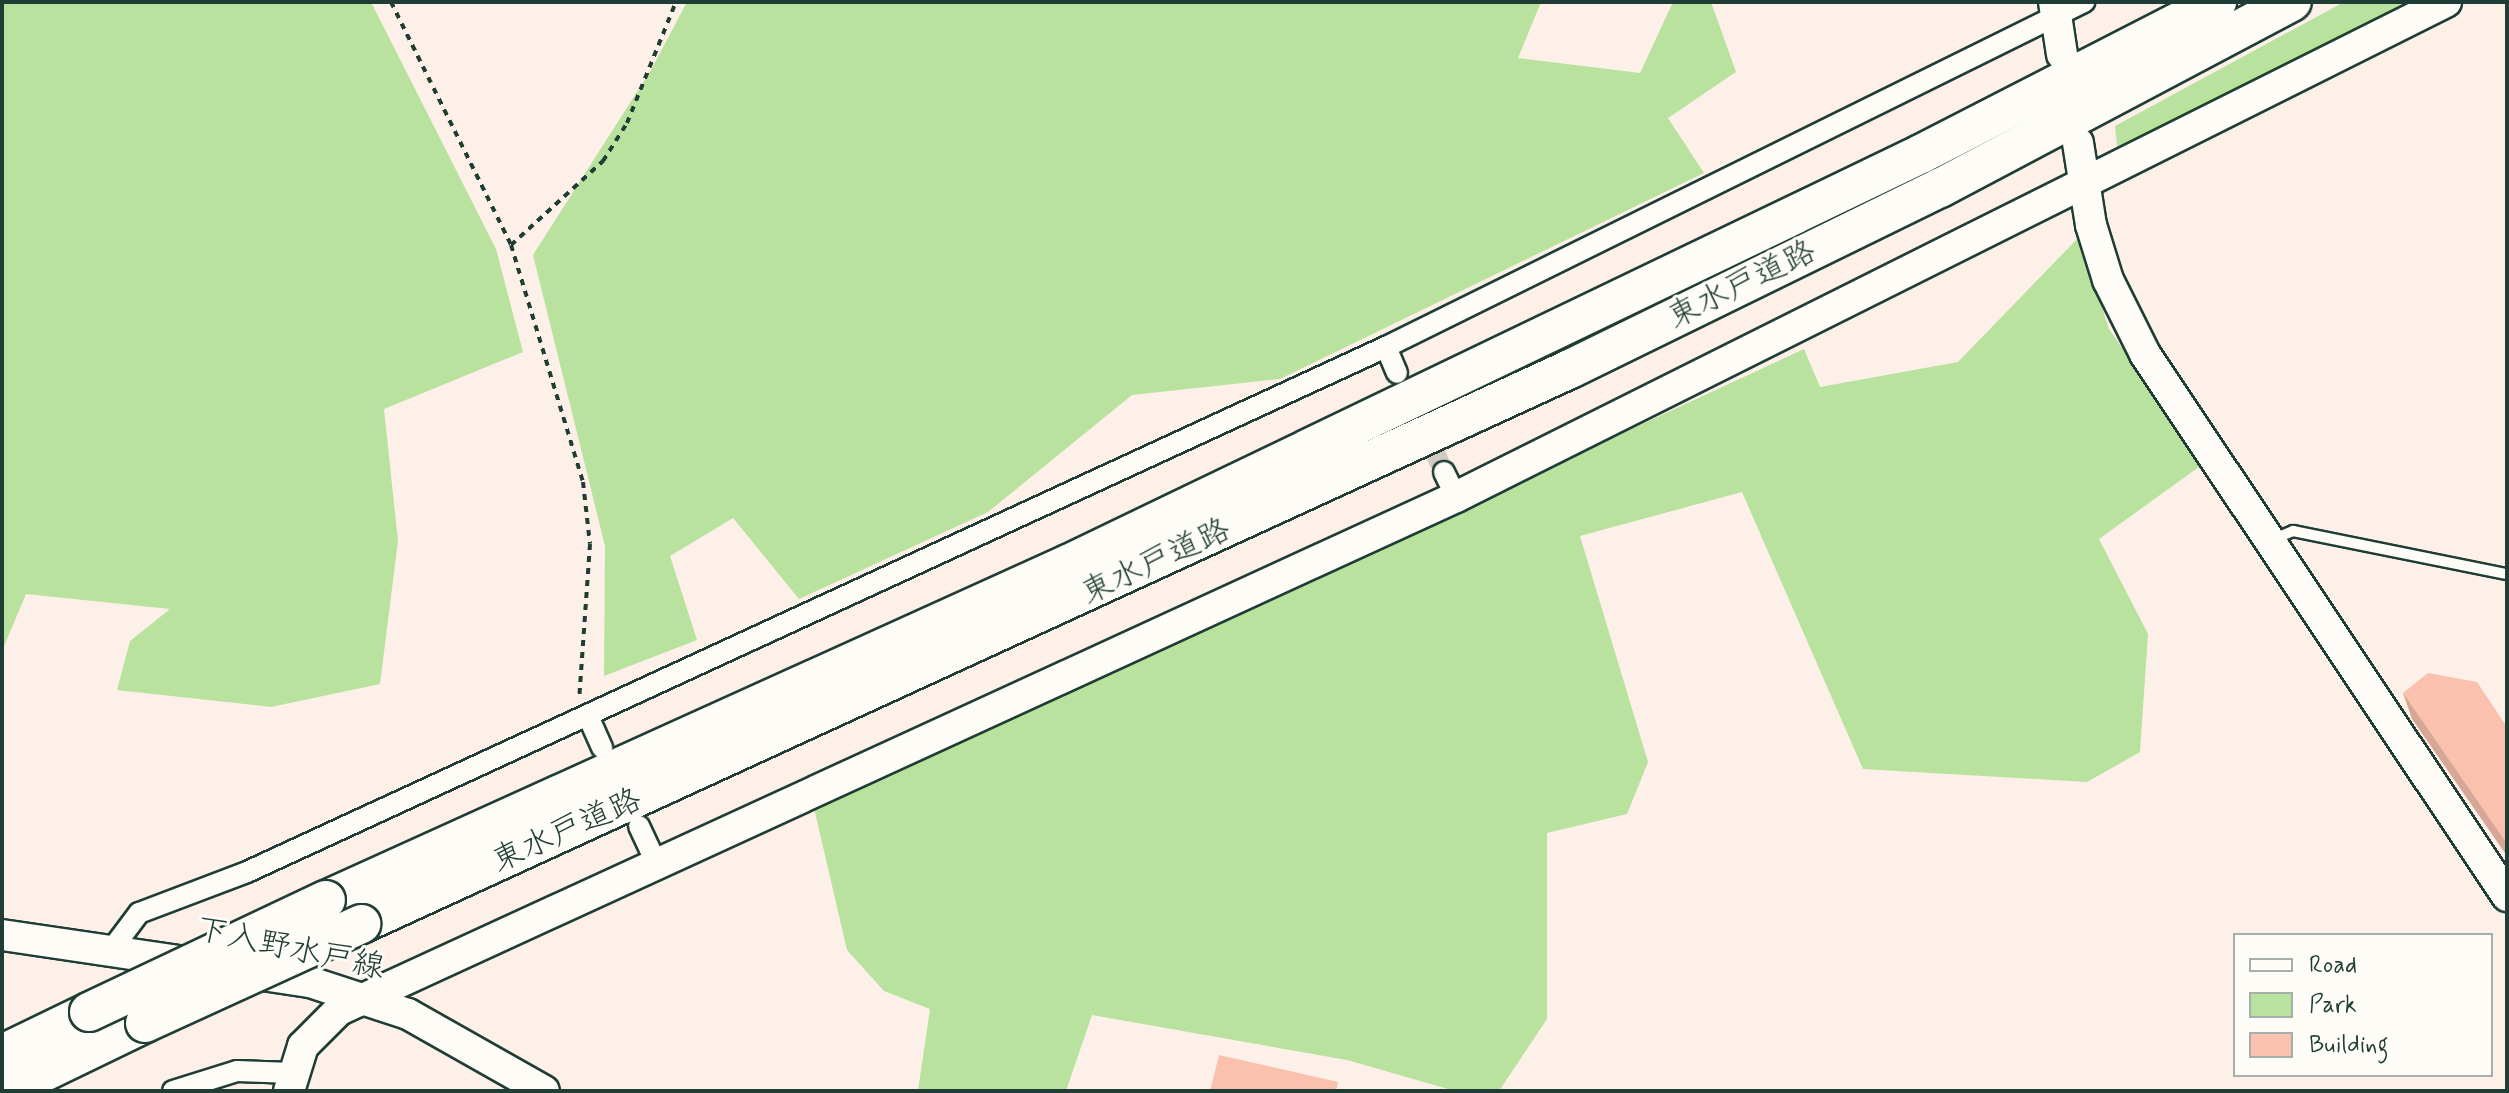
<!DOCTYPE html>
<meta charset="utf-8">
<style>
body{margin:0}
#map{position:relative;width:2509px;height:1093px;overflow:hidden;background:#fcf0e8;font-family:Mynerve,"Klee One",sans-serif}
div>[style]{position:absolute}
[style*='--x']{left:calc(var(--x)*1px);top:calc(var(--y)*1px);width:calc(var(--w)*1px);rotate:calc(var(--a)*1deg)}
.green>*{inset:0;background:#b8e29e}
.street-tunnel>*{height:20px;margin-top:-10px;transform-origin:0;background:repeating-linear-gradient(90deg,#d0ccc4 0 20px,transparent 0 30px)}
.path>*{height:4px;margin-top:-2px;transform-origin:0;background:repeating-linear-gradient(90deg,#1f3d34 0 6px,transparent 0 12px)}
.roads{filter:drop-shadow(2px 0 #1f3d34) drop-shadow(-2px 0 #1f3d34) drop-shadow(0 2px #1f3d34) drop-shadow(0 -2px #1f3d34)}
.lane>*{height:10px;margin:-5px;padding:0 5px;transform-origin:5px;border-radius:5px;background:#fdfcf7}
.street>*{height:20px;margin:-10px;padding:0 10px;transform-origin:10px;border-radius:10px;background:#fdfcf7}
.secondary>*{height:30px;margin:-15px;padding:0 15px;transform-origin:15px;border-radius:15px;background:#fdfcf7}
.highway>*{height:38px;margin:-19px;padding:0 19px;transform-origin:19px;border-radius:19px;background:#fdfcf7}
.bridges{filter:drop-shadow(2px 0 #1f3d34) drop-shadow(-2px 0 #1f3d34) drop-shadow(0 2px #1f3d34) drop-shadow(0 -2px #1f3d34)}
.highway-bridge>*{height:38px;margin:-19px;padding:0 19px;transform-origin:19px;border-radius:19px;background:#fdfcf7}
.wall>*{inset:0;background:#d6a696}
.building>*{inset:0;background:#f9c1ae}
span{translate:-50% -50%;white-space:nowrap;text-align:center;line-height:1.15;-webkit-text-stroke:6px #fdfcf7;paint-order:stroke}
.street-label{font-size:32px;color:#1f3d34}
.frame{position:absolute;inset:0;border:4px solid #1f3d34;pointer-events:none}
.legend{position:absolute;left:2233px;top:933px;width:260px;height:144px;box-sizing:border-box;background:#fdfcf7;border:2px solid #a4b0a9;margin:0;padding:10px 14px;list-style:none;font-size:24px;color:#1f3d34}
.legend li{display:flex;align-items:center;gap:16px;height:40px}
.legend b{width:40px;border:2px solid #a4b0a9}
</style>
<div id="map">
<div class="green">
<i style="clip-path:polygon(2px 2px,371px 2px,496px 249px,523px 352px,384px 409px,398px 541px,380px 684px,271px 707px,117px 690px,130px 641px,170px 609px,26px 594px,2px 651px)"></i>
<i style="clip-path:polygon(687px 2px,1541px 2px,1518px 58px,1640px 73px,1673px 2px,1711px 2px,1736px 72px,1668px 118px,1704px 173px,1280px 379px,1132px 395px,988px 512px,799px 599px,733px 518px,670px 556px,697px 640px,604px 676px,605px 546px,533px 255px,651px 70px)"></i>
<i style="clip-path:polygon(2344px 2px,2406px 2px,2118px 155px,2115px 126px)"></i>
<i style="clip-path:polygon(2079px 237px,2109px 329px,2203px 464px,2099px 539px,2148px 634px,2140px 752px,2087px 782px,1863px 769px,1742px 492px,1580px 536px,1648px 762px,1627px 814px,1547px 833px,1547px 1019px,1499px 1091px,1455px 1091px,1347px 1060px,1092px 1015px,1066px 1091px,918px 1091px,930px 1009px,884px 991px,847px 950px,814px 808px,1804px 349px,1820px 387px,1958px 362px)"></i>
</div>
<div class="street-tunnel">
<i style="--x:1406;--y:392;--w:89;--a:64.6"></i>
</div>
<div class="path">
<i style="--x:391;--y:2;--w:271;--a:63.7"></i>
<i style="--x:511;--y:245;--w:248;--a:73.1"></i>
<i style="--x:583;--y:482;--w:62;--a:83.6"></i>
<i style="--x:590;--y:544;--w:156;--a:94"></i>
<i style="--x:511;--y:245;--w:125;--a:-42.4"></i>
<i style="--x:603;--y:161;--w:45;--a:-57.7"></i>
<i style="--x:627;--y:123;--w:131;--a:-68"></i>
</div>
<div class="roads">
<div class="lane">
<i style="--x:2274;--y:539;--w:21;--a:-23"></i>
<i style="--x:2293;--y:531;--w:218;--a:11.4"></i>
</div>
<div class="street">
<i style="--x:1386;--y:347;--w:28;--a:67"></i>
<i style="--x:1444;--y:472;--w:28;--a:64"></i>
<i style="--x:588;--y:716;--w:35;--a:66"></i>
<i style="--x:639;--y:826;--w:38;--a:65"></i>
<i style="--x:112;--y:949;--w:45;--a:-53.1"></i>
<i style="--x:139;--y:913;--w:116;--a:-20.8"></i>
<i style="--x:247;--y:872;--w:1254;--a:-24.75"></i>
<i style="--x:1386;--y:347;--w:779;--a:-26.3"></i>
<i style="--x:173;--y:1091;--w:67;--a:-17.4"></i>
<i style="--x:237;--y:1071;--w:55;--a:2.1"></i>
</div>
<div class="secondary">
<i style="--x:2054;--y:2;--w:53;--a:81.3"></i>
<i style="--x:2078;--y:143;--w:83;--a:81"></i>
<i style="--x:2091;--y:225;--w:58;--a:72.8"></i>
<i style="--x:2108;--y:280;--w:83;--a:63.4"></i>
<i style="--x:2145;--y:354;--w:652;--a:56.26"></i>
<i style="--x:2;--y:935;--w:198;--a:8.4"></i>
<i style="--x:249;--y:973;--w:62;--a:8.4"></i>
<i style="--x:310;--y:982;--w:103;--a:18.1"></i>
<i style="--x:408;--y:1014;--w:156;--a:29.5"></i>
<i style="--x:289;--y:1091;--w:47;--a:-72.7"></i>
<i style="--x:303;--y:1046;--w:51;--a:-45"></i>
<i style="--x:339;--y:1010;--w:1229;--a:-24.67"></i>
<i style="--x:1456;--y:497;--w:1107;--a:-26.57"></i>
</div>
<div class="highway">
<i style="--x:326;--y:900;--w:815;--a:-24.36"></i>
<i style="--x:1068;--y:564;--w:946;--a:-25.67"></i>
<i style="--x:1921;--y:154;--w:333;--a:-27.2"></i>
<i style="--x:361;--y:924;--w:1330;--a:-24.66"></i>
<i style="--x:1570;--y:369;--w:412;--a:-26.1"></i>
<i style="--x:1940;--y:188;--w:398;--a:-27.9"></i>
<i style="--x:2;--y:1054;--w:97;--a:-25.8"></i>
<i style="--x:5;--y:1091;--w:156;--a:-25.9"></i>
</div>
</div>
<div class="bridges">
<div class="highway-bridge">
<i style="--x:89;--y:1012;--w:262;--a:-25.3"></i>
<i style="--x:145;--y:1023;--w:238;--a:-24.6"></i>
</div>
</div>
<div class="wall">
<i style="clip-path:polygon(2403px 693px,2507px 727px,2507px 856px,2412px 719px)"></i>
</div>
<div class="building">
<i style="clip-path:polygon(2428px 673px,2477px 682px,2507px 727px,2507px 844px,2403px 693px)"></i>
<i style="clip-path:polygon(1219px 1055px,1338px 1082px,1336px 1091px,1210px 1091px)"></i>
</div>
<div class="street-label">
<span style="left:1742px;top:285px;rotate:-26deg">東水戸道路</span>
<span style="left:1156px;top:562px;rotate:-25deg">東水戸道路</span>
<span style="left:567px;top:831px;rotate:-24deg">東水戸道路</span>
<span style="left:290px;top:949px;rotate:12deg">下入野水戸線</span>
</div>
<div class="frame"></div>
<ul class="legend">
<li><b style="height:10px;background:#fdfcf7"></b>Road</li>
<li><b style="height:22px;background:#b8e29e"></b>Park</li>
<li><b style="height:22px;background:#f9c1ae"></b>Building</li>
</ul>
</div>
